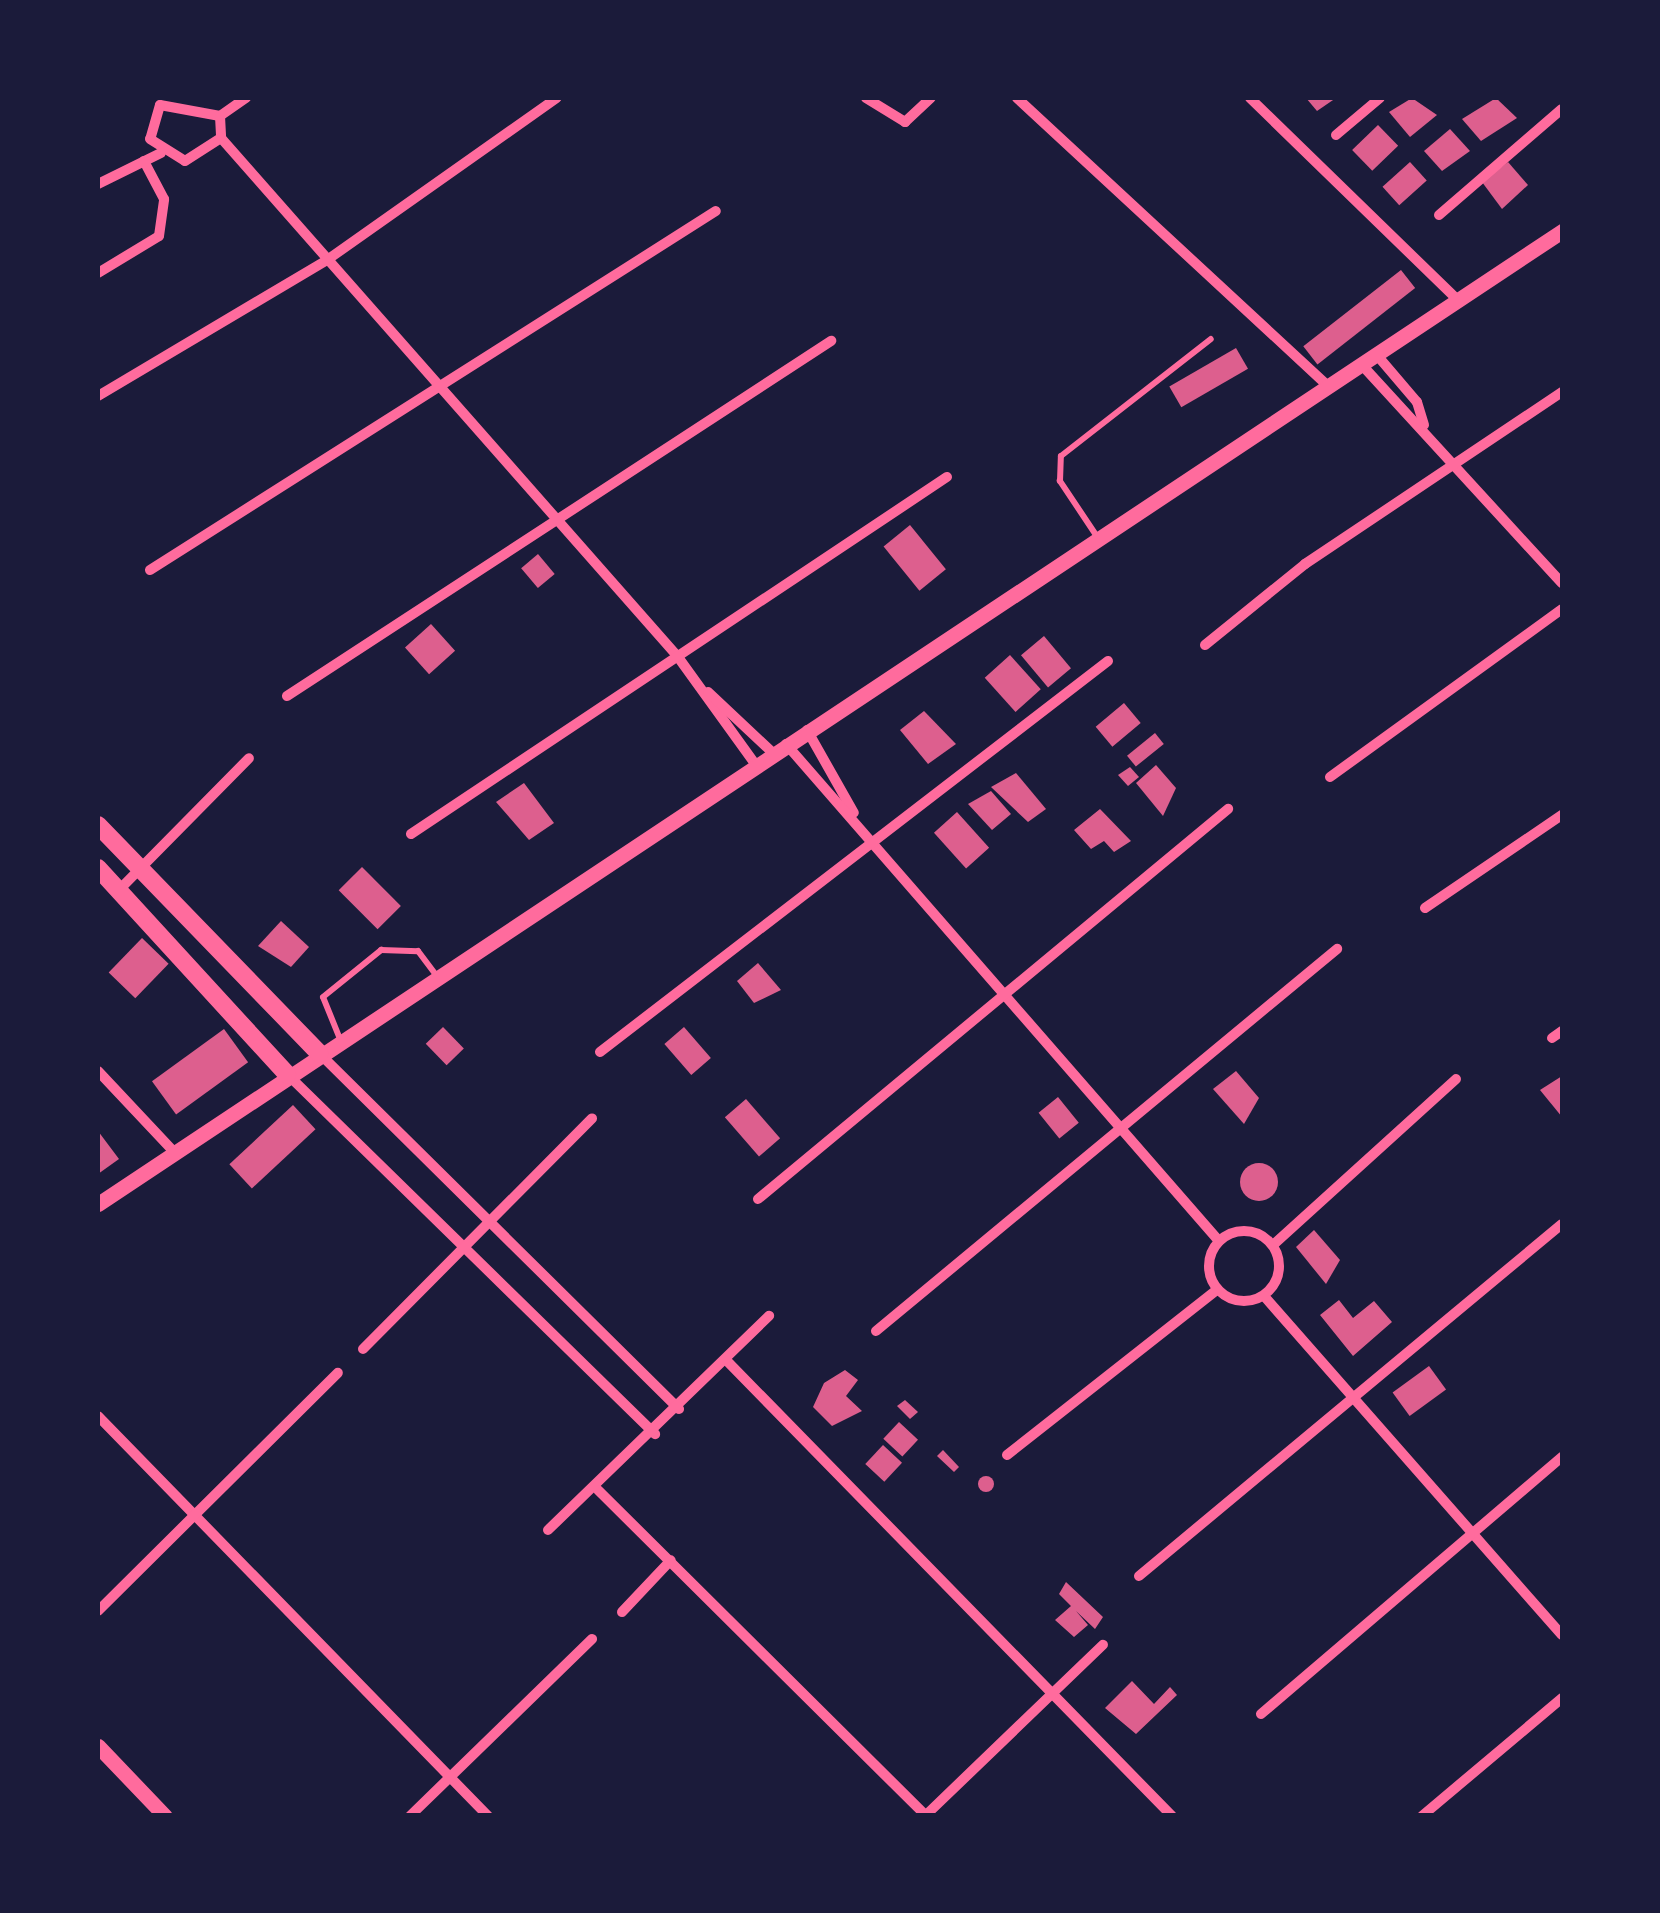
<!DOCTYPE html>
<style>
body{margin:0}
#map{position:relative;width:1660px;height:1913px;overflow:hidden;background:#1b1b3a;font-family:Cabin,sans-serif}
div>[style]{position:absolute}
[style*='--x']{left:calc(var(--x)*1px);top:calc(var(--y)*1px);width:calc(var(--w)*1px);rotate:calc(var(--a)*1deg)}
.building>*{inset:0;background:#dd5f8e;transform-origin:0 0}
.round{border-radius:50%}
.service>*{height:6px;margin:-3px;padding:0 3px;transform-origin:3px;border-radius:3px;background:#ff6b9d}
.minor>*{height:10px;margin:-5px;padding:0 5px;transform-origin:5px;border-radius:5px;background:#ff6b9d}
.minor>.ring{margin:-5px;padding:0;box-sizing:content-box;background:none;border:10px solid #ff6b9d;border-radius:50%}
.tertiary>*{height:15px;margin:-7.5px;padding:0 7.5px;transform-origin:7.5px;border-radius:7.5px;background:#ff6b9d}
.secondary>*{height:18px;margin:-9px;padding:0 9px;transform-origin:9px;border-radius:9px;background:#ff6b9d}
span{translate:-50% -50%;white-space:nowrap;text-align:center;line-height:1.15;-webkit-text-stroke:8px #1b1b3a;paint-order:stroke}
.frame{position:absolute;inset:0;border:100px solid #1b1b3a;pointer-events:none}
</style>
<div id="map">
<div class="building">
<i style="clip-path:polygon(1306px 98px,1336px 98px,1317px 111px)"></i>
<i style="clip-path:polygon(1412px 98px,1437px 115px,1410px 137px,1389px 112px)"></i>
<i style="clip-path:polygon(1496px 98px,1517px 118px,1481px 141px,1462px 119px)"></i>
<i style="left:1378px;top:125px;width:29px;height:36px;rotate:46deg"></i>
<i style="clip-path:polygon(1450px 129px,1470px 151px,1442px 171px,1424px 151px)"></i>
<i style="left:1410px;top:162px;width:25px;height:37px;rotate:48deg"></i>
<i style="clip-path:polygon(1508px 162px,1528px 185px,1502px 209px,1482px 182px)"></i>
<i style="left:1401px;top:270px;width:23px;height:124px;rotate:52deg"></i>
<i style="left:1236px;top:348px;width:24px;height:77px;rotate:60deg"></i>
<i style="left:910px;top:525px;width:57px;height:34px;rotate:51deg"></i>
<i style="left:538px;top:554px;width:26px;height:22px;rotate:50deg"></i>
<i style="left:431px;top:624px;width:36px;height:35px;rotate:48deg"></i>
<i style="left:1044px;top:636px;width:42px;height:30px;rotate:50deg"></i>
<i style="left:1010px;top:655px;width:46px;height:34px;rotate:48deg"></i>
<i style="left:1124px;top:703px;width:26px;height:37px;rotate:50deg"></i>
<i style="clip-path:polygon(924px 711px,956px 744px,928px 764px,900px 730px)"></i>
<i style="left:1155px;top:733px;width:14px;height:36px;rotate:51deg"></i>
<i style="clip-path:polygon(1156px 765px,1176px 788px,1163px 816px,1136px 783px)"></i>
<i style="clip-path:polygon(1130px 767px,1139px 777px,1128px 786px,1118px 775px)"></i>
<i style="clip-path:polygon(1016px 773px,1046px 809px,1028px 822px,991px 787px)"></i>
<i style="clip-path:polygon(524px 783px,554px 823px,529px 840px,496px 802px)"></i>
<i style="clip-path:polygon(991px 791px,1011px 814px,992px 830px,968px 804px)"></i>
<i style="clip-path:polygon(1100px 809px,1131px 841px,1114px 852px,1104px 841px,1091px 849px,1074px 830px)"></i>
<i style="left:957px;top:812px;width:48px;height:31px;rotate:48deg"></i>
<i style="left:362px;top:867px;width:55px;height:33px;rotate:45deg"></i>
<i style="clip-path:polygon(281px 921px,309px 947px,291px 967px,258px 946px)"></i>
<i style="left:142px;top:938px;width:37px;height:48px;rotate:44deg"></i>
<i style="clip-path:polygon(758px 963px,781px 990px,754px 1003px,737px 981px)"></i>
<i style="left:443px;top:1027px;width:30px;height:24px;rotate:46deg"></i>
<i style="left:684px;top:1027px;width:41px;height:26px;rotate:49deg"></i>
<i style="left:224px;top:1029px;width:41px;height:89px;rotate:54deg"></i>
<i style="clip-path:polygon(1236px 1071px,1259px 1098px,1244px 1124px,1213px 1089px)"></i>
<i style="clip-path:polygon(1562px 1076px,1562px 1117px,1540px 1090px)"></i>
<i style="left:1058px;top:1097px;width:33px;height:25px;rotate:51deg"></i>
<i style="left:746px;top:1099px;width:52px;height:28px;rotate:49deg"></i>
<i style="left:293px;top:1105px;width:33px;height:87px;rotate:47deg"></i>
<i style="clip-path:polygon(98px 1131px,119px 1159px,98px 1174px)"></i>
<i class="round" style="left:1240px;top:1163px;width:38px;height:38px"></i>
<i style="clip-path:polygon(1314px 1230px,1340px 1260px,1326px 1284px,1296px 1247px)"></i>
<i style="clip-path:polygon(1339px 1300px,1353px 1318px,1374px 1301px,1392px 1322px,1353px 1356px,1320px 1315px)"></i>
<i style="left:1429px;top:1366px;width:29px;height:45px;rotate:54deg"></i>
<i style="clip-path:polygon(845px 1370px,858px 1380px,846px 1396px,862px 1411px,832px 1426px,813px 1407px,824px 1383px)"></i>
<i style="clip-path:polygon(905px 1400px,918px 1412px,910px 1419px,897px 1406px)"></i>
<i style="left:899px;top:1422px;width:26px;height:23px;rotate:43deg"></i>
<i style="left:883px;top:1445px;width:26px;height:26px;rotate:43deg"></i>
<i style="clip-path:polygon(943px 1450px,959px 1467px,954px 1472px,937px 1456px)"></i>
<i class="round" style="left:978px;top:1476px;width:16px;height:16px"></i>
<i style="clip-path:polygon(1066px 1582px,1103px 1617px,1095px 1629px,1076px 1611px,1088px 1625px,1074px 1637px,1055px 1620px,1071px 1606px,1059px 1594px)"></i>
<i style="clip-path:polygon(1132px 1681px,1154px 1704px,1170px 1687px,1177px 1695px,1136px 1734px,1105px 1708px)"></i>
</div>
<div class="service">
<i style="--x:1098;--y:538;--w:69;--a:-123.7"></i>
<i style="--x:1060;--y:481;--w:25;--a:-88"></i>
<i style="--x:1061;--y:456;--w:190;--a:-38"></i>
<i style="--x:340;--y:1039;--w:45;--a:-112"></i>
<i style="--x:323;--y:997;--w:75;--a:-39"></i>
<i style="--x:381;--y:950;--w:37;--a:2"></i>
<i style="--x:418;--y:951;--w:30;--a:53"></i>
</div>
<div class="minor">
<i style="--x:866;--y:98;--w:46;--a:31.6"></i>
<i style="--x:905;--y:122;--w:35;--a:-43"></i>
<i style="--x:1017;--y:98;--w:422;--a:42.8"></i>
<i style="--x:1250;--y:98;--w:290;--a:44.2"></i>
<i style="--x:220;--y:116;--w:22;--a:87"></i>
<i style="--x:221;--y:138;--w:692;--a:48.63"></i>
<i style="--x:678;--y:657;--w:133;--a:54.2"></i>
<i style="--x:220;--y:116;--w:61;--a:-169.6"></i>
<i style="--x:160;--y:105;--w:35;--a:106"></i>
<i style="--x:150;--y:139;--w:41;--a:32.2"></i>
<i style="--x:185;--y:161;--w:43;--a:-32.6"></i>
<i style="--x:220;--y:116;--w:32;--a:-35"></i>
<i style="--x:1336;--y:135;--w:57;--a:-40.1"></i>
<i style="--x:98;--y:184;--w:70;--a:-26.2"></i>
<i style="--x:1439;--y:215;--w:162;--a:-40.8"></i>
<i style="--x:98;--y:273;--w:71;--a:-31.2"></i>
<i style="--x:159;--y:236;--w:37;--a:-82"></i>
<i style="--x:164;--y:199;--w:43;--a:-117.8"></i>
<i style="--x:1376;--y:354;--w:63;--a:49.5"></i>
<i style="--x:1417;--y:402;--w:24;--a:73"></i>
<i style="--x:1361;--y:364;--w:297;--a:47.5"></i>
<i style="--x:98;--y:396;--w:266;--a:-30.7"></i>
<i style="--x:327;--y:260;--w:281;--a:-35.2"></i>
<i style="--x:150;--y:570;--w:670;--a:-32.39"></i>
<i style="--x:1205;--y:645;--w:129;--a:-39"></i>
<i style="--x:1305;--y:564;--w:309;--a:-33.8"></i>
<i style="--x:708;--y:692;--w:88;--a:43.2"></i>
<i style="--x:287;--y:696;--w:650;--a:-33.13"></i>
<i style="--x:807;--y:730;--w:95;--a:60.5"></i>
<i style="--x:786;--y:744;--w:659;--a:48.94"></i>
<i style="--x:1330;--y:777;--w:286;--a:-35.9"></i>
<i style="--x:411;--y:834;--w:644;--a:-33.67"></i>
<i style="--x:119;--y:890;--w:185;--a:-45.4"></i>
<i style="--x:1425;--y:908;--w:166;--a:-34.2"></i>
<i style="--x:1552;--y:1038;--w:12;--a:-35"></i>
<i style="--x:600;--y:1052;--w:641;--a:-37.58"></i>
<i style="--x:320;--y:1054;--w:505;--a:44.68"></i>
<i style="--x:98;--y:1071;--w:110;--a:46.8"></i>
<i style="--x:287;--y:1074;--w:515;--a:44.37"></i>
<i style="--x:758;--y:1199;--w:611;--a:-39.69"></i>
<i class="ring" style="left:1209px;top:1231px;width:60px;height:60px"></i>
<i style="--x:1273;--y:1245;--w:247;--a:-42.2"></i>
<i style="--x:1264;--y:1296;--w:451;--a:48.7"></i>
<i style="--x:876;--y:1331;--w:599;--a:-39.65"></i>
<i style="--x:363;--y:1349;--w:325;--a:-45.2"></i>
<i style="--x:728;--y:1362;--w:635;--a:45.64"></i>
<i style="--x:98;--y:1416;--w:559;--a:45.73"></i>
<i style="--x:1007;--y:1455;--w:268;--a:-38.2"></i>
<i style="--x:598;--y:1490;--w:462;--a:44.8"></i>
<i style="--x:548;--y:1530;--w:308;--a:-44.1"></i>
<i style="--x:1139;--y:1576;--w:550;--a:-39.77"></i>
<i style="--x:98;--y:1611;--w:338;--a:-44.8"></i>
<i style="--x:622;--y:1612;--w:71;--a:-46.7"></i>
<i style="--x:1261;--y:1714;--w:396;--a:-40.5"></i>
<i style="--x:410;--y:1816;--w:254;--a:-44.2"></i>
<i style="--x:925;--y:1816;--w:247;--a:-43.9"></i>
<i style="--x:1422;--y:1816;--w:183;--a:-40.1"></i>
</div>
<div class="tertiary">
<i style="--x:98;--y:1204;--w:1758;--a:-33.61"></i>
<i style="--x:98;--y:1746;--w:97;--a:46.3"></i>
</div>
<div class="secondary">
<i style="--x:98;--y:825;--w:318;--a:45.9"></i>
<i style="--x:98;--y:868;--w:280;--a:47.5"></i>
</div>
<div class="frame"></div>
</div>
